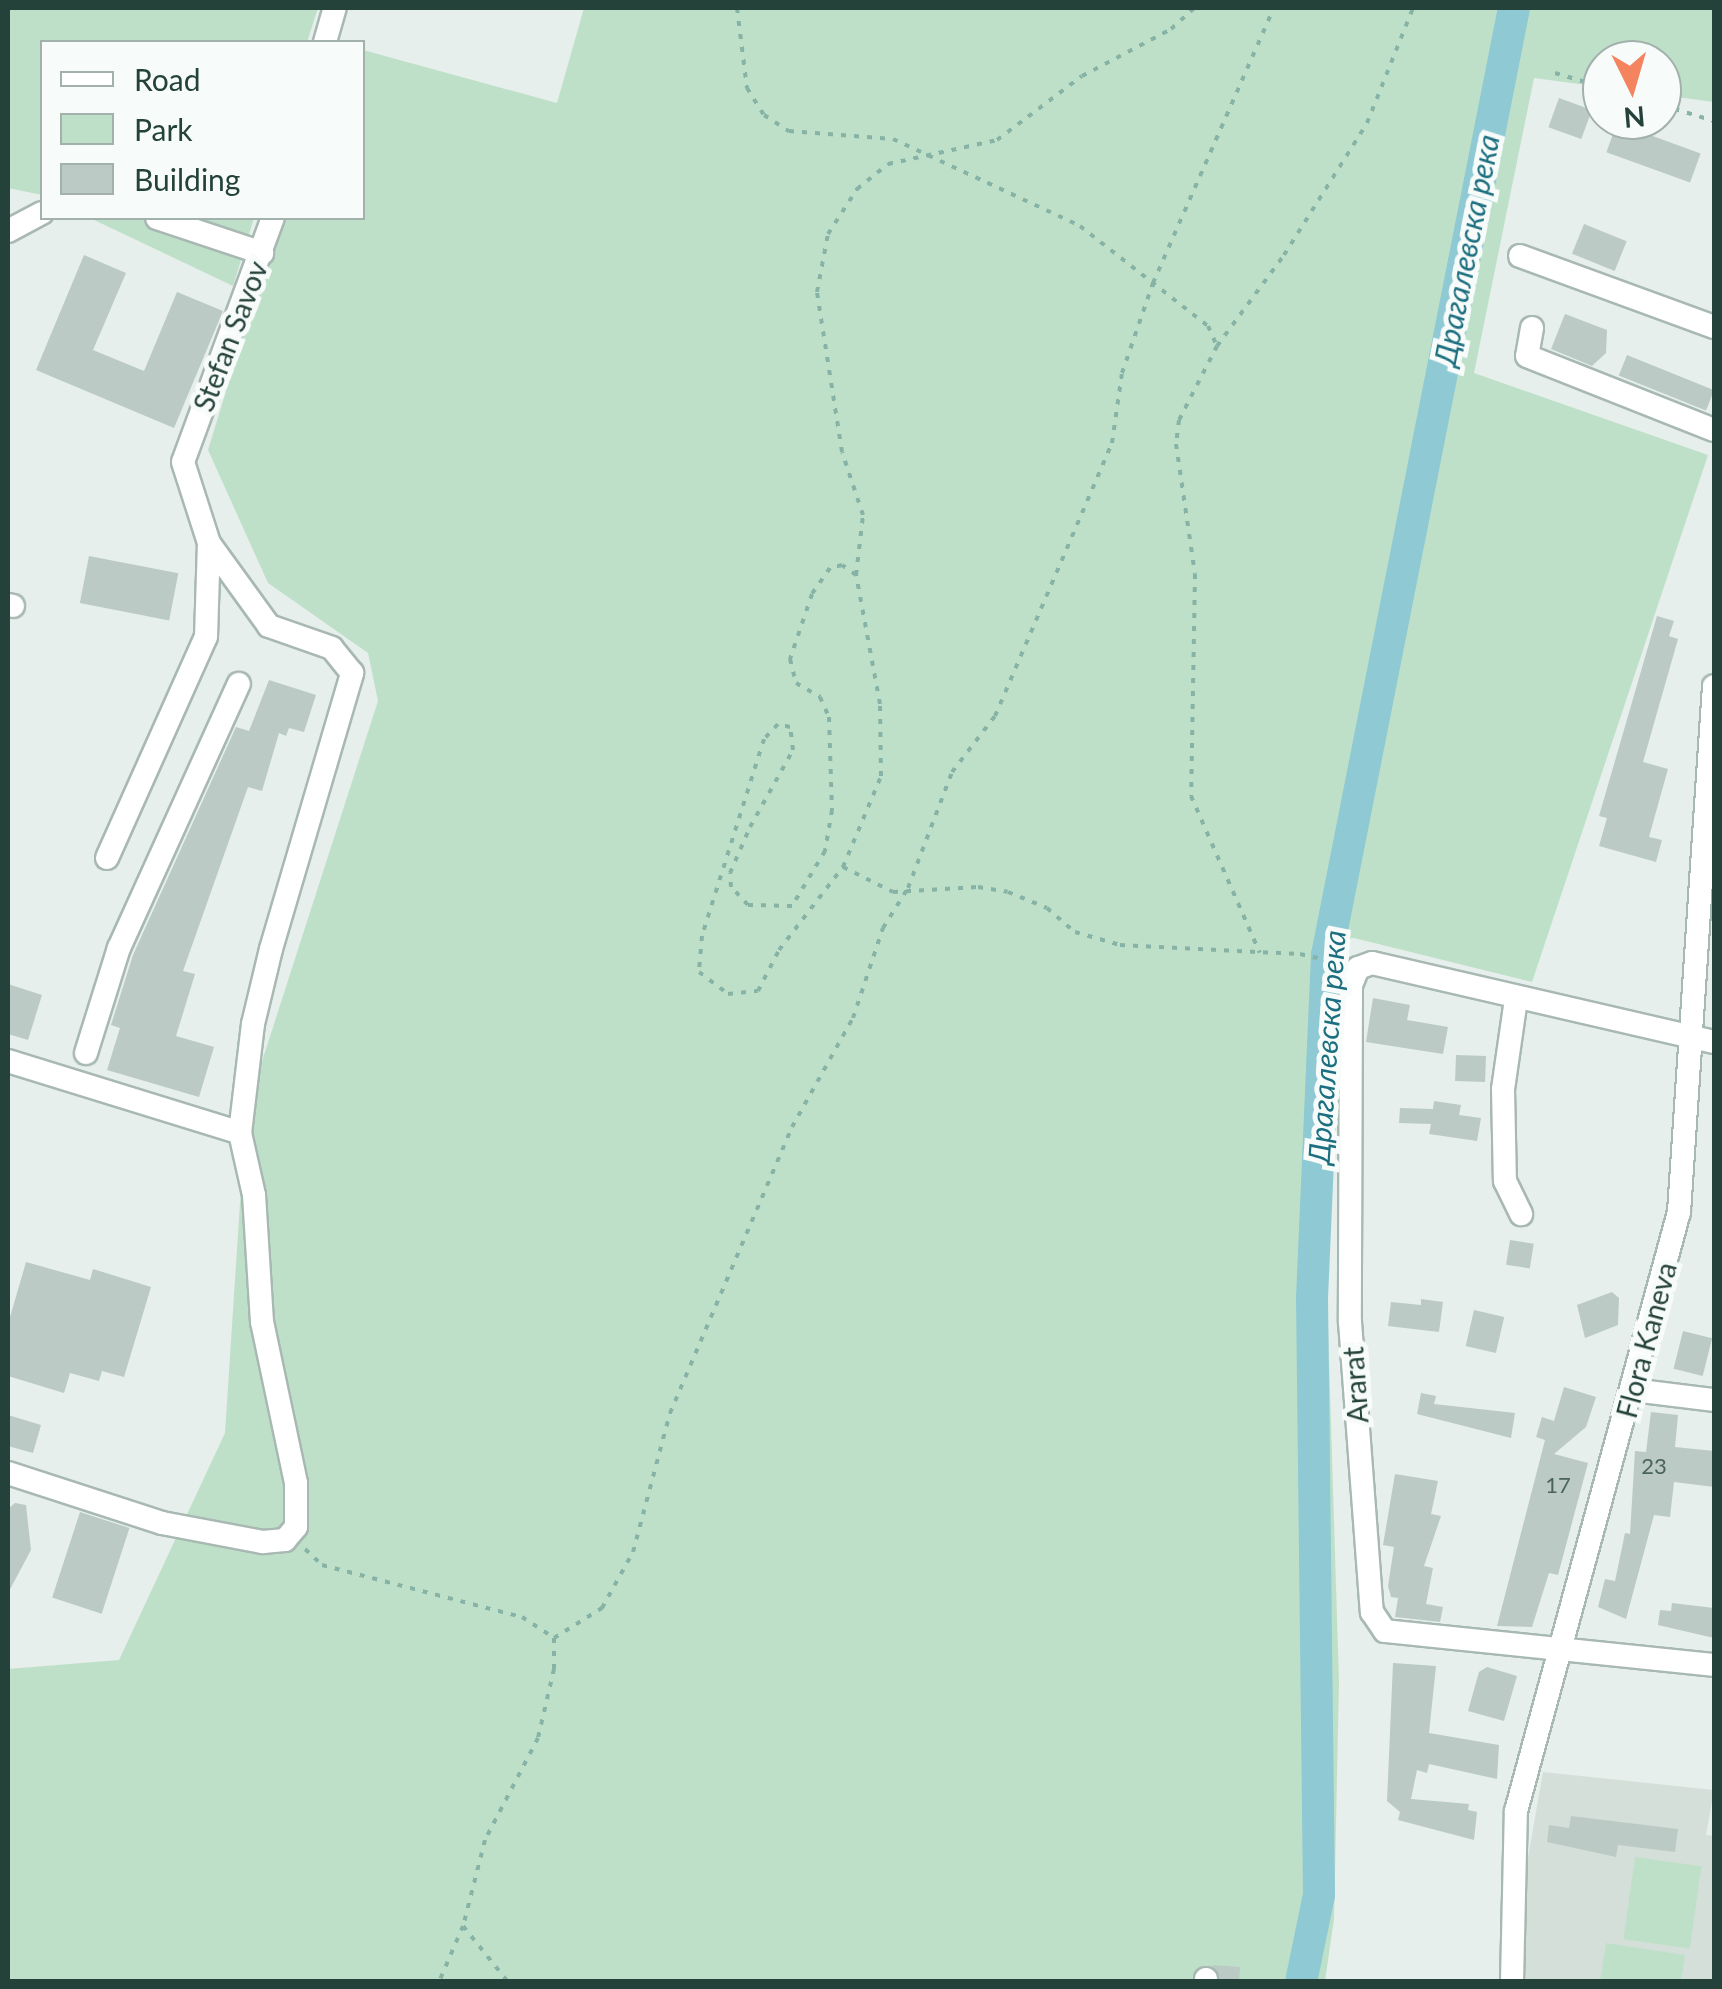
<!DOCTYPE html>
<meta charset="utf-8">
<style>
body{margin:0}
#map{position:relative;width:1722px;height:1989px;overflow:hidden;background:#e6efeb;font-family:Lato,sans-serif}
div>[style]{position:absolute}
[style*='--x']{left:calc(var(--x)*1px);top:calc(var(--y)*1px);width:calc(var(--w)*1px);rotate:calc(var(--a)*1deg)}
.built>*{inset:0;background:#d4dfda}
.green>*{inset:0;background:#bfe0c8;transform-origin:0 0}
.river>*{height:32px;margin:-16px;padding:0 16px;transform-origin:16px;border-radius:16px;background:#8ec9d4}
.building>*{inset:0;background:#bbcac4;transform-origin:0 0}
.path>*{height:4px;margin-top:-2px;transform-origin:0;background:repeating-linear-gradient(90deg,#86b3a5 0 5px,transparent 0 13px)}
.roads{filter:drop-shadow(2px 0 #a8b8b2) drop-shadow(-2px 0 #a8b8b2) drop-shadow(0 2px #a8b8b2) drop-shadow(0 -2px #a8b8b2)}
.minor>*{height:22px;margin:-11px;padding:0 11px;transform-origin:11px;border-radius:11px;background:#fff}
span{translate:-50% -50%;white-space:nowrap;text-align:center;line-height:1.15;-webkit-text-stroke:10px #f7fbf9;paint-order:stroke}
.number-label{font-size:22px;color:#4a645c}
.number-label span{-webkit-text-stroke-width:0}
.street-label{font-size:28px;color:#24423a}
.water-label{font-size:30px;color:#1c6f80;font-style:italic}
.frame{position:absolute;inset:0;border:10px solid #24423a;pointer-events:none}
.legend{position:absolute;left:40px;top:40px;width:325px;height:180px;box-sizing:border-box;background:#f7fbf9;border:2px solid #a3b1ad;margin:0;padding:12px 18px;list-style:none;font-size:30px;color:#24423a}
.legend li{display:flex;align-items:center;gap:20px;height:50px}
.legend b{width:50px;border:2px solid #a3b1ad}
.north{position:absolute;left:1582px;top:40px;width:100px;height:100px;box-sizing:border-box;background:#f7fbf9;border:2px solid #a3b1ad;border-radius:50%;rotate:175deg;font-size:28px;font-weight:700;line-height:40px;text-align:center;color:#24423a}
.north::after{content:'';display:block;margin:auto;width:35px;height:45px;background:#f4845f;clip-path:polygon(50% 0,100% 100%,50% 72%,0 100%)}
</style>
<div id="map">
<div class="built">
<i style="clip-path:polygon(1543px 1772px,1714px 1790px,1706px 1835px,1714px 1836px,1714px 1981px,1523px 1982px,1526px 1869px)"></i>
</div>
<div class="green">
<i style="clip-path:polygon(8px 8px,318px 8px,307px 42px,42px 42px,42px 195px,8px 188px)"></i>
<i style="clip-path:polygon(584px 8px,1714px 8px,1714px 102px,1662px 95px,1662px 60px,1602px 60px,1602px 87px,1534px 78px,1474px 373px,1708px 455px,1532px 982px,1354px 938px,1316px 940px,1339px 1682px,1334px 1919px,1325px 1981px,8px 1982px,8px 1669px,119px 1660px,225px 1433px,246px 1111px,378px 701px,368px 653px,268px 583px,208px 450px,279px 218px,362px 218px,363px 50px,557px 103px)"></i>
<i style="clip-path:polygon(90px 218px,254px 218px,233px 286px)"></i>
<i style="left:1635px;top:1857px;width:67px;height:83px;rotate:8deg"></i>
<i style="clip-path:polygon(1606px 1943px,1685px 1955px,1681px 1981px,1600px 1981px)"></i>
</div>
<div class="river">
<i style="--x:1301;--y:1982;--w:89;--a:-78.3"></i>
<i style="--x:1319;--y:1895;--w:597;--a:-90.67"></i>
<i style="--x:1312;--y:1298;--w:343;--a:-87.5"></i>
<i style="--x:1327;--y:955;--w:965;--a:-78.83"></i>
</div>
<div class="building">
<i style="left:1559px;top:98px;width:35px;height:31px;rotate:20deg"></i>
<i style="left:1617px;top:123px;width:89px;height:31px;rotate:20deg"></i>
<i style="left:1584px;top:224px;width:46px;height:32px;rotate:22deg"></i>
<i style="clip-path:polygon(84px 255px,126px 273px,93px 350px,144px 371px,177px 292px,223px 311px,174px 428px,36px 370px)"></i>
<i style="clip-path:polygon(1565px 314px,1607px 330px,1606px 353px,1592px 366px,1551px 349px)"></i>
<i style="left:1627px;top:355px;width:94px;height:22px;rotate:22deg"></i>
<i style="left:89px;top:556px;width:91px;height:48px;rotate:11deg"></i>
<i style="clip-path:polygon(1657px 616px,1674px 621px,1669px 636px,1678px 639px,1643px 762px,1668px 769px,1649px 837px,1662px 840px,1656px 862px,1599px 846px,1607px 818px,1599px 816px)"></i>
<i style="clip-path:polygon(269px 680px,316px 695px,304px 732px,289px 728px,286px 736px,279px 733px,262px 791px,248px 787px,183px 971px,195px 974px,176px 1036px,214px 1047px,199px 1097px,107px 1070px,120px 1028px,111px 1025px,133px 955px,236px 727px,249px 731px)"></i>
<i style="clip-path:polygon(8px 984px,42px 995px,28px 1040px,8px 1034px)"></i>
<i style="clip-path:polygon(1373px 998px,1410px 1005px,1407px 1020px,1448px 1027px,1443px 1054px,1366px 1042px)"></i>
<i style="left:1456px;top:1055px;width:30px;height:26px;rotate:2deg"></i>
<i style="clip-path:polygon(1434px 1101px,1461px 1105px,1459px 1115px,1481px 1118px,1477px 1141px,1429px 1134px,1431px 1124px,1399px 1123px,1400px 1108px,1433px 1109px)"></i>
<i style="left:1510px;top:1240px;width:24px;height:25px;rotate:9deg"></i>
<i style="clip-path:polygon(26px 1262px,90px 1280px,93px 1269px,151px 1287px,124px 1377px,102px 1371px,99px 1381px,70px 1373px,64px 1393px,8px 1376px,8px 1324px)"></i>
<i style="clip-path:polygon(1612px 1292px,1619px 1298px,1618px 1325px,1585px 1338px,1577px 1305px)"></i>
<i style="clip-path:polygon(1421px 1299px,1443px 1302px,1439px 1332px,1388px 1326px,1391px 1302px,1421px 1305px)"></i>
<i style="left:1474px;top:1310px;width:31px;height:37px;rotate:13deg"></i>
<i style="left:1683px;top:1331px;width:30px;height:39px;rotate:14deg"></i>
<i style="clip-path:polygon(1564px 1387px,1596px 1397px,1586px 1427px,1554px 1454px,1588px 1463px,1558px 1575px,1549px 1573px,1532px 1627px,1497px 1626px,1545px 1440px,1536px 1437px,1542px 1417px,1554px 1421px)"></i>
<i style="clip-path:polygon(1421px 1393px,1436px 1396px,1434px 1404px,1515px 1413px,1511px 1438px,1417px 1414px)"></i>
<i style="clip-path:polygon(1651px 1412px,1678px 1415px,1675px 1447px,1714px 1451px,1714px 1487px,1674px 1482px,1670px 1517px,1654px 1515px,1626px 1619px,1598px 1607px,1605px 1579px,1615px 1581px,1625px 1533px,1630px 1534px,1635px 1451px,1646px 1452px)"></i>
<i style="clip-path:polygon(8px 1415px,41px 1425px,33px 1453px,8px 1446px)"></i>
<i style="clip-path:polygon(1395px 1474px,1438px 1481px,1431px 1514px,1441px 1516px,1424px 1566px,1433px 1568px,1426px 1604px,1443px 1607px,1440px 1622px,1395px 1617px,1398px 1598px,1391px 1597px,1388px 1586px,1394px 1547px,1383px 1545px)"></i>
<i style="clip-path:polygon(15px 1503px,26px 1505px,31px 1550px,8px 1593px,8px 1509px)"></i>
<i style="left:80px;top:1512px;width:52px;height:90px;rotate:18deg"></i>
<i style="clip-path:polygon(1672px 1603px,1714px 1608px,1714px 1638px,1658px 1625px,1660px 1610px,1671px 1611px)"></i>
<i style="clip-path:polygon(1393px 1663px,1436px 1666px,1429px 1733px,1499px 1745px,1497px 1779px,1429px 1764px,1427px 1773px,1417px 1770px,1411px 1799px,1469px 1804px,1468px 1810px,1477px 1812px,1474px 1840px,1398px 1820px,1400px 1812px,1387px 1801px)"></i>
<i style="clip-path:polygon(1487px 1667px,1517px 1676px,1504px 1721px,1468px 1711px,1479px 1672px)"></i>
<i style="clip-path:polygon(1571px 1816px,1678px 1829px,1675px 1852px,1618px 1845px,1616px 1857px,1547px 1842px,1549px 1825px,1569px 1828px)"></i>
<i style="clip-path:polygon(1212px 1965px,1240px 1967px,1239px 1982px,1221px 1982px)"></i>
</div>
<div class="path">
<i style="--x:737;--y:8;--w:81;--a:82.9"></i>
<i style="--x:747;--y:88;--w:32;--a:58"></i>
<i style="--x:764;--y:115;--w:30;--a:33"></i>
<i style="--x:789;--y:131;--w:104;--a:4.4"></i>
<i style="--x:893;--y:139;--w:206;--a:24.9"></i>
<i style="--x:1080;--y:226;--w:162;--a:38"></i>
<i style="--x:1208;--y:326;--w:22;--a:66"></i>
<i style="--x:1217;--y:346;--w:83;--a:117.2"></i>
<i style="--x:1179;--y:420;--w:24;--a:97"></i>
<i style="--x:1176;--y:444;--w:131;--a:81.7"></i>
<i style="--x:1195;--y:574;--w:222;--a:91"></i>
<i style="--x:1191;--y:796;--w:171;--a:66.3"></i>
<i style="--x:1555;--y:73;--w:49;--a:16.6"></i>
<i style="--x:1662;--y:105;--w:54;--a:17.1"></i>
<i style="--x:1217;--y:346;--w:113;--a:-53.6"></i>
<i style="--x:1284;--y:255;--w:156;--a:-57.8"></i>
<i style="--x:1367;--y:123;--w:124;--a:-68.2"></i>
<i style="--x:856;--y:575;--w:17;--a:-144"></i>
<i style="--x:842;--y:565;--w:12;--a:166"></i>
<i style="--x:830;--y:568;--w:32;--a:125"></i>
<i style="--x:812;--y:594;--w:69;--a:108.7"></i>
<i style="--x:790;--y:659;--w:25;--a:76"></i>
<i style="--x:796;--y:683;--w:28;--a:30"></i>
<i style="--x:820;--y:697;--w:22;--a:66"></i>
<i style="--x:829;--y:717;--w:93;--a:88.2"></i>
<i style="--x:832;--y:810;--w:42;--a:99.7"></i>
<i style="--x:825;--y:851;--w:64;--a:121"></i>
<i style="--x:792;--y:906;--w:44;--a:-178.7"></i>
<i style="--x:748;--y:905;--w:25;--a:-133"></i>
<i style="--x:731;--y:887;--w:14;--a:-94"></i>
<i style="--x:730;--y:873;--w:50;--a:-66.5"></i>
<i style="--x:750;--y:827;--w:88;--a:-60.8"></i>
<i style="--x:793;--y:750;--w:23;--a:-97"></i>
<i style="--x:790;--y:727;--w:12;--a:-166"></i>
<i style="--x:778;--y:724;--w:21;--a:133"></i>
<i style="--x:764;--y:739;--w:207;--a:107.5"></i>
<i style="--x:702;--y:936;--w:36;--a:95"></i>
<i style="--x:699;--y:972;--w:36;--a:37"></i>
<i style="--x:728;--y:994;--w:30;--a:-6"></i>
<i style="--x:758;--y:991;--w:46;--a:-62.9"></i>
<i style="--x:779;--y:950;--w:105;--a:-52.4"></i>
<i style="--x:843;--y:867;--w:99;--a:-67.3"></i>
<i style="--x:881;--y:776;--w:72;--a:-90.8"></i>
<i style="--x:880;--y:704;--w:131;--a:-100.5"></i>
<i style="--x:856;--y:575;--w:60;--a:-83.3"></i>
<i style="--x:863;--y:515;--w:66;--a:-108.4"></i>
<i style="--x:842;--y:452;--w:162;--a:-98.9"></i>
<i style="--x:817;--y:292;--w:59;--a:-79.3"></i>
<i style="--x:828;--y:234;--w:54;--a:-57.2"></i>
<i style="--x:857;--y:189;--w:40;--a:-39"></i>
<i style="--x:888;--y:164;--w:112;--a:-12.4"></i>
<i style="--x:997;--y:140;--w:106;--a:-37"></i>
<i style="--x:1082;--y:76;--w:101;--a:-27.8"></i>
<i style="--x:1171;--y:29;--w:31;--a:-42"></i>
<i style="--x:843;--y:867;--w:56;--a:26.6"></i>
<i style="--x:893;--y:892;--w:85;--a:-3.4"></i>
<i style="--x:978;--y:887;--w:30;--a:9"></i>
<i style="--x:1008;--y:892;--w:42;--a:22.3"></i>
<i style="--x:1047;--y:908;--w:37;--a:41"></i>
<i style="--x:1075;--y:932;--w:47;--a:16.1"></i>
<i style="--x:1120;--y:945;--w:180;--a:2.9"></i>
<i style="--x:1300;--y:954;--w:39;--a:13"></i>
<i style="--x:305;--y:1549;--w:23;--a:43"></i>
<i style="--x:322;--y:1565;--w:207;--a:14.6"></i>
<i style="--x:522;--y:1617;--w:38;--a:33"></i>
<i style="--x:554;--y:1638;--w:31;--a:90"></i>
<i style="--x:554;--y:1669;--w:71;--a:103.1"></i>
<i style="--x:538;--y:1738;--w:115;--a:117.5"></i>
<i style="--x:485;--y:1840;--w:89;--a:104.3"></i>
<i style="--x:463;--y:1926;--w:61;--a:113.2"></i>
<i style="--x:554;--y:1638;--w:57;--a:-32"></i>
<i style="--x:602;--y:1608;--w:64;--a:-61"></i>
<i style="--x:633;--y:1552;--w:144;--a:-75.1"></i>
<i style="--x:670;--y:1413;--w:311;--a:-66.9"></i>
<i style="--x:792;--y:1127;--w:125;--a:-60.8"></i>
<i style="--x:853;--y:1018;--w:95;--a:-71.6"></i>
<i style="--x:883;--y:928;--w:47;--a:-58"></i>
<i style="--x:908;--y:888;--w:124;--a:-69.2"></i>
<i style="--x:952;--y:772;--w:71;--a:-52.5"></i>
<i style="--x:995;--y:716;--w:297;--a:-66.8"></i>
<i style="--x:1112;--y:443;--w:71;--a:-81.9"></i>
<i style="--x:1122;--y:373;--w:95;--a:-71"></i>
<i style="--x:1153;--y:283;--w:300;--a:-66.3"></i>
<i style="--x:463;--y:1926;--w:72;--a:51.2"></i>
</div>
<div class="roads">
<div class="minor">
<i style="--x:325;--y:42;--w:35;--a:-74"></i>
<i style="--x:157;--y:218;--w:111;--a:18.4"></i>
<i style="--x:8;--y:231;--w:38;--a:-28"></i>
<i style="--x:1520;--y:256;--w:207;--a:20.1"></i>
<i style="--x:1532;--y:328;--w:28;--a:100"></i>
<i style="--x:1527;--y:356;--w:201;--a:21.6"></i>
<i style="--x:8;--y:605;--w:5;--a:11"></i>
<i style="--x:107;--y:858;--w:242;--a:-65.9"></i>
<i style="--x:206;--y:637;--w:94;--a:-88.2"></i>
<i style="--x:1516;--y:999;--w:91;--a:98.2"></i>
<i style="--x:1503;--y:1089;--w:92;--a:88.8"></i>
<i style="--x:1505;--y:1181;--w:37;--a:64"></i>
<i style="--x:1714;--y:1042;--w:351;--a:-167"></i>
<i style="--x:1372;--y:963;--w:15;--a:160"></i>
<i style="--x:1358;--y:968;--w:18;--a:112"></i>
<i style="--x:1351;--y:985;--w:337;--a:90.2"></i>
<i style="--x:1350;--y:1322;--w:291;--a:85.7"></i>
<i style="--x:1372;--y:1612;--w:23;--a:56"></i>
<i style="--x:1385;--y:1631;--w:331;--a:5.9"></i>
<i style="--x:86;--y:1053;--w:110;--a:-72.6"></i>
<i style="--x:119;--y:948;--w:290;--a:-65.6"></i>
<i style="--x:8;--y:1061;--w:243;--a:17.2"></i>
<i style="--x:1632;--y:1390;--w:83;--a:7"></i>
<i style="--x:8;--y:1473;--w:162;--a:18"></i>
<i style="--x:162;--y:1523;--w:103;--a:10.7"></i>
<i style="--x:263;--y:1542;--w:22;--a:-5"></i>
<i style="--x:285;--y:1540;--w:17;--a:-50"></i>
<i style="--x:296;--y:1527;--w:44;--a:-90"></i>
<i style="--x:296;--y:1483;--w:165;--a:-101.9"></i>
<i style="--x:262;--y:1322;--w:127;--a:-93.6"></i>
<i style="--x:254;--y:1195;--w:64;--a:-102.7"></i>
<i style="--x:240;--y:1133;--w:110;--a:-83.2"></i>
<i style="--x:253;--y:1024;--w:77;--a:-76.5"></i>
<i style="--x:271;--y:949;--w:288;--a:-73.6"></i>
<i style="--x:352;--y:673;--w:32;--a:-129"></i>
<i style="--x:332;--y:648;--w:67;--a:-160.8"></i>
<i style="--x:269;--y:626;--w:102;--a:-125.9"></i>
<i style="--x:209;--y:543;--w:85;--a:-107.8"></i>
<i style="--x:183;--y:462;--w:260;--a:-69.8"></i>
<i style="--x:1206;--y:1982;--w:3;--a:-90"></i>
<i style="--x:1512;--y:1982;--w:171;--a:-88.7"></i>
<i style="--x:1516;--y:1811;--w:621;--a:-74.78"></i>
<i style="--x:1679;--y:1212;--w:527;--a:-86.19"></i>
</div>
</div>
<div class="number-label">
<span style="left:1654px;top:1466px">23</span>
<span style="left:1558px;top:1485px">17</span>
</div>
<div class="street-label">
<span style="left:230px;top:336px;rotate:-69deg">Stefan Savov</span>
<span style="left:1646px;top:1340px;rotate:-75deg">Flora Kaneva</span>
<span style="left:1355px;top:1385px;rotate:-94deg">Ararat</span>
</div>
<div class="water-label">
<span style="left:1466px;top:250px;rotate:-79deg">Драгалевска река</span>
<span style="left:1326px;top:1047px;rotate:-86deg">Драгалевска река</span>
</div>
<div class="frame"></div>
<ul class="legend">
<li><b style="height:12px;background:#fff"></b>Road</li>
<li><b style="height:28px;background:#bfe0c8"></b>Park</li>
<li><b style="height:28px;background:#bbcac4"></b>Building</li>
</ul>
<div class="north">N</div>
</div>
